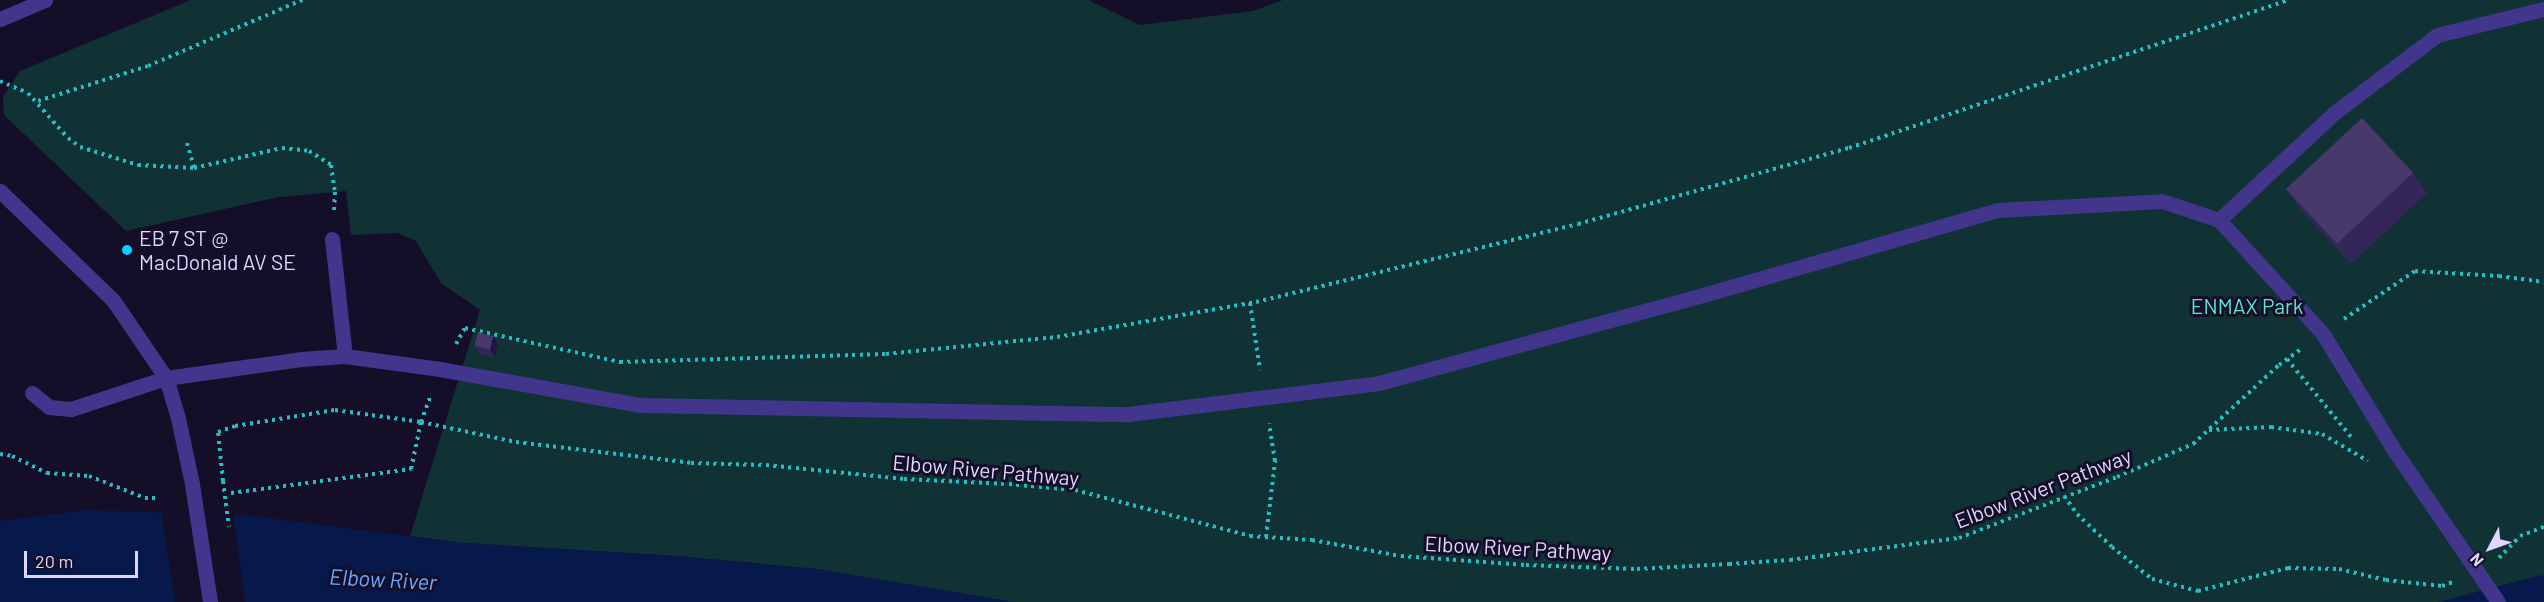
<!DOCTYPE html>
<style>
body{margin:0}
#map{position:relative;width:2544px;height:602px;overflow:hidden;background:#150e29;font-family:Barlow,sans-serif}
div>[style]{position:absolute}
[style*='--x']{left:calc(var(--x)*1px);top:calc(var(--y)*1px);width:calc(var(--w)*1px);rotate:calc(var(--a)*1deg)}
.green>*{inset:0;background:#113234}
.water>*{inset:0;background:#07194a}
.pier>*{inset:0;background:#150e29}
.path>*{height:4px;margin-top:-2px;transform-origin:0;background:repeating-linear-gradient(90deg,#27bec2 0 3px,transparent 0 7.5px)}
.minor>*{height:15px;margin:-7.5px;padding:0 7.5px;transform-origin:7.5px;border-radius:7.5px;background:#41368b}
.path-bridge>*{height:4px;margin-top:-2px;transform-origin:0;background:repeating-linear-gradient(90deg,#27bec2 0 3px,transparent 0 7.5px)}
.minor-bridge>*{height:15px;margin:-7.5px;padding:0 7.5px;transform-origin:7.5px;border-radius:7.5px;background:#41368b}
.wall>*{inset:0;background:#352659}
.shaded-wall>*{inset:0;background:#20153e}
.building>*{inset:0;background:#47396a;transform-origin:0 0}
.dots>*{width:16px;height:16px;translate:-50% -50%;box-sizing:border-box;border:3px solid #150e29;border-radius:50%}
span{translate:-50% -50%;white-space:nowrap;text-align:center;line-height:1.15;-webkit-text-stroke:6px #150e29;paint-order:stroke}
.poi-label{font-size:21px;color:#dfd7ff}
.left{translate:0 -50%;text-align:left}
.park-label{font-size:21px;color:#59e8d1}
.street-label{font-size:21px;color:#dfd7ff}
.water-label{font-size:22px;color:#65aaff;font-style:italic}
.north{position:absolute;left:2460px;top:518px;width:60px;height:60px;-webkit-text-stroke:4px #150e29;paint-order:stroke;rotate:229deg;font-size:16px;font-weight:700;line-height:24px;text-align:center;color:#dfd7ff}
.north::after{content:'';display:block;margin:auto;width:21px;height:27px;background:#dfd7ff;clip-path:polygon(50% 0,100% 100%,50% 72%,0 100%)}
.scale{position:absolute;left:24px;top:551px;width:114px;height:27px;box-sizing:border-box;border:3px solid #dfd7ff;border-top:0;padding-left:8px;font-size:18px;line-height:21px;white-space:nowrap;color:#dfd7ff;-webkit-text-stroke:4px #150e29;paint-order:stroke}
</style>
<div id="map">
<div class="green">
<i style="clip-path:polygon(191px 0,1088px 0,1140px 25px,1253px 11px,1283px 0,2544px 0,2544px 576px,2439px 602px,1013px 602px,817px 569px,676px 556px,463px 543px,410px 536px,480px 310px,441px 283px,416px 241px,398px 233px,351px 235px,346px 191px,279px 197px,126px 231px,4px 115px,3px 97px,20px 71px)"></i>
</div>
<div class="water">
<i style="clip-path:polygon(85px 510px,245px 515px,463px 543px,676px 556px,817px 569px,1013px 602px,0 602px,0 521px)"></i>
<i style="clip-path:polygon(2541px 575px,2544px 576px,2544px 602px,2439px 602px)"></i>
</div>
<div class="pier">
<i style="clip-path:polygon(161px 509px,233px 512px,245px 602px,175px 602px)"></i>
</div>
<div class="path">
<i style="--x:0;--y:81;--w:30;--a:23"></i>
<i style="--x:28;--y:93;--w:60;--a:48.4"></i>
<i style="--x:68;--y:138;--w:15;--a:37"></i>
<i style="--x:80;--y:147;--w:61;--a:17.2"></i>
<i style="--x:138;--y:165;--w:56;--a:3.1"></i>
<i style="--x:194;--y:168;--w:90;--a:-12.8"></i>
<i style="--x:282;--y:148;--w:27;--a:6"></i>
<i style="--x:309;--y:151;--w:26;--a:32"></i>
<i style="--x:331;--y:165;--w:27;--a:82"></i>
<i style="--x:335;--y:192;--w:22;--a:93"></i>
<i style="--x:38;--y:101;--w:115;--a:-17.7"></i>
<i style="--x:148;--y:66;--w:168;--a:-23.2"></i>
<i style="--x:187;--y:143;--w:26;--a:74"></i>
<i style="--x:1250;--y:303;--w:68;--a:81.5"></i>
<i style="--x:2344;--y:319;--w:86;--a:-34.1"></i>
<i style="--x:2415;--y:271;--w:84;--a:3.4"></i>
<i style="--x:2499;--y:276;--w:45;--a:7.6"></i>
<i style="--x:456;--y:344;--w:18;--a:-61"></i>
<i style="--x:465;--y:328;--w:159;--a:12.4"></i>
<i style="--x:620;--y:362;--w:266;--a:-1.7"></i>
<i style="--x:886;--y:354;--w:172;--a:-5.7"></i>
<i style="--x:1057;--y:337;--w:202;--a:-10"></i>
<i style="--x:1256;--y:302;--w:331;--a:-13.6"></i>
<i style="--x:1578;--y:224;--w:281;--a:-15.7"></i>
<i style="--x:1849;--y:148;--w:465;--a:-18.6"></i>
<i style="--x:2287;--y:359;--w:101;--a:50.6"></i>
<i style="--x:2209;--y:430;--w:62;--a:-2.8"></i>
<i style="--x:2271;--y:427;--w:51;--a:7.8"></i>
<i style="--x:2322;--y:434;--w:53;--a:30.4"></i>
<i style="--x:0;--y:454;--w:12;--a:9"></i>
<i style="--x:12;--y:456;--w:39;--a:26"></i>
<i style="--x:47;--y:473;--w:42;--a:4.1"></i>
<i style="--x:89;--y:476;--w:60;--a:21.4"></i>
<i style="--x:145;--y:498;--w:15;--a:0"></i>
<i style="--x:223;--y:481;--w:49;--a:-95.8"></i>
<i style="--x:218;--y:432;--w:18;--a:-19"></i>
<i style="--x:235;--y:426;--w:101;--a:-9.1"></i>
<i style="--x:335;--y:410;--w:87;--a:7.9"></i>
<i style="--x:421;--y:422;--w:97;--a:11.9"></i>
<i style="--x:516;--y:442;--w:176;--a:6.8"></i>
<i style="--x:691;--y:463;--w:75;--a:1.5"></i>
<i style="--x:766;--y:465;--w:139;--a:5.8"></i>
<i style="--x:904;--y:479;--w:105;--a:2.7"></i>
<i style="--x:1009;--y:484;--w:66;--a:5.2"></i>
<i style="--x:1075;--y:490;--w:181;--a:14.7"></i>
<i style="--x:1250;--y:536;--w:62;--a:3.7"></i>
<i style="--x:1312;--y:540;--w:90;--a:10.2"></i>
<i style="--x:1401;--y:556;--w:125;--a:4.1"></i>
<i style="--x:1526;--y:565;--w:111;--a:2.1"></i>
<i style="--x:1637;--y:569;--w:92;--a:-3.1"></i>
<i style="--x:1729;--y:564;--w:61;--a:-3.8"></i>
<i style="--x:1790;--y:560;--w:170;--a:-7.4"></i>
<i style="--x:1959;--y:538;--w:169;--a:-21.1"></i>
<i style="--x:2117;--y:477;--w:83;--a:-23.5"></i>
<i style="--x:2193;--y:444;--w:117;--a:-42.6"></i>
<i style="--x:2279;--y:365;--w:27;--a:-36"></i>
<i style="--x:231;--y:493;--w:182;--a:-7.6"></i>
<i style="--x:411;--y:469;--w:48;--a:-78"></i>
<i style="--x:421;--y:422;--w:30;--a:-70"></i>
<i style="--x:2064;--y:496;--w:22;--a:54"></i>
<i style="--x:2077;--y:514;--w:48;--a:43.3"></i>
<i style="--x:2112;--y:547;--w:51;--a:38.7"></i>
<i style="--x:2152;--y:579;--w:48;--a:14.6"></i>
<i style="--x:2198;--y:591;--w:93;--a:-14.3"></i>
<i style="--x:2288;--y:568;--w:51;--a:1.1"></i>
<i style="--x:2339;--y:569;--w:48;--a:13.2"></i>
<i style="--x:2386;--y:580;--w:56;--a:6.1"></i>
<i style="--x:2442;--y:586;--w:12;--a:-20"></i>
<i style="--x:1266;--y:537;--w:77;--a:-83.2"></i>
<i style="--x:1275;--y:461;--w:38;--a:-99"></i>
<i style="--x:2499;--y:558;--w:30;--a:-46"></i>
<i style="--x:2520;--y:536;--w:26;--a:-21"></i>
</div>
<div class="minor">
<i style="--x:0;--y:19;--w:49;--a:-22.9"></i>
<i style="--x:0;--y:191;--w:157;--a:44"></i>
<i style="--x:113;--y:300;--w:94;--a:55.8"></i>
<i style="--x:166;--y:378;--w:42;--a:73.3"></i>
<i style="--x:178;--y:418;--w:67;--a:78"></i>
<i style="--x:2219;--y:220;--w:157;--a:-42.9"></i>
<i style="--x:2334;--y:113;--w:129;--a:-37.1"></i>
<i style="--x:2437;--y:35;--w:110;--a:-13.7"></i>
<i style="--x:332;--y:239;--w:118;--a:83.7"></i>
<i style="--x:32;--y:393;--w:22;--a:39"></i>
<i style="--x:49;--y:407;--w:22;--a:5"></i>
<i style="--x:71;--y:409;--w:100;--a:-18.1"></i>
<i style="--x:166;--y:378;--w:136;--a:-8"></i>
<i style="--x:301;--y:359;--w:44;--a:-3.9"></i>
<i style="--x:345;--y:356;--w:96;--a:7.8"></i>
<i style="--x:440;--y:369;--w:204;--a:10.2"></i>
<i style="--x:641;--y:405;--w:487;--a:1.1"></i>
<i style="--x:1128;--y:414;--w:253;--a:-7"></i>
<i style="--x:1379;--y:383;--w:336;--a:-15.2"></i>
<i style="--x:1703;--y:295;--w:307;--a:-16.1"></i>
<i style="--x:1998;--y:210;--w:164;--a:-3.1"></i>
<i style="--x:2162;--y:201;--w:60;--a:18.4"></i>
<i style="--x:2219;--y:220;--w:154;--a:47.6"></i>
<i style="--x:2323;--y:334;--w:136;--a:58.5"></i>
<i style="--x:2394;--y:450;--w:108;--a:55.6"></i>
</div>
<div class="path-bridge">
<i style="--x:223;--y:481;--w:46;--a:82.6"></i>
</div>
<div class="minor-bridge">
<i style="--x:192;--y:484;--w:119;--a:81.3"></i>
<i style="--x:2455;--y:539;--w:76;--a:55.7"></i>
</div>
<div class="wall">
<i style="clip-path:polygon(2413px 173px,2427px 193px,2351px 264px,2300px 209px,2286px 189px)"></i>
<i style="clip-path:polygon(498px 344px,495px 357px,480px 354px,475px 346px)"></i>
</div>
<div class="shaded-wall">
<i style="clip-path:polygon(493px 336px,498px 344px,495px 357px,489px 349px)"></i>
</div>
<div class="building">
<i style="left:2362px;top:118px;width:75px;height:104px;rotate:47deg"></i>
<i style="left:478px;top:332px;width:16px;height:14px;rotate:15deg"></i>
</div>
<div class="dots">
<i style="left:127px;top:250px;background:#03d0ff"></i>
</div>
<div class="poi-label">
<span class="left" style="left:139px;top:250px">EB 7 ST @<br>MacDonald AV SE</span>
</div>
<div class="park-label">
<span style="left:2247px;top:306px">ENMAX Park</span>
</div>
<div class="street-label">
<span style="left:986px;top:470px;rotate:5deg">Elbow River Pathway</span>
<span style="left:2043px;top:488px;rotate:-21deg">Elbow River Pathway</span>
<span style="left:1518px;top:548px;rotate:3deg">Elbow River Pathway</span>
</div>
<div class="water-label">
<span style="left:383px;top:579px;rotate:3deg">Elbow River</span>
</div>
<div class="north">N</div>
<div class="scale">20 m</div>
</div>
